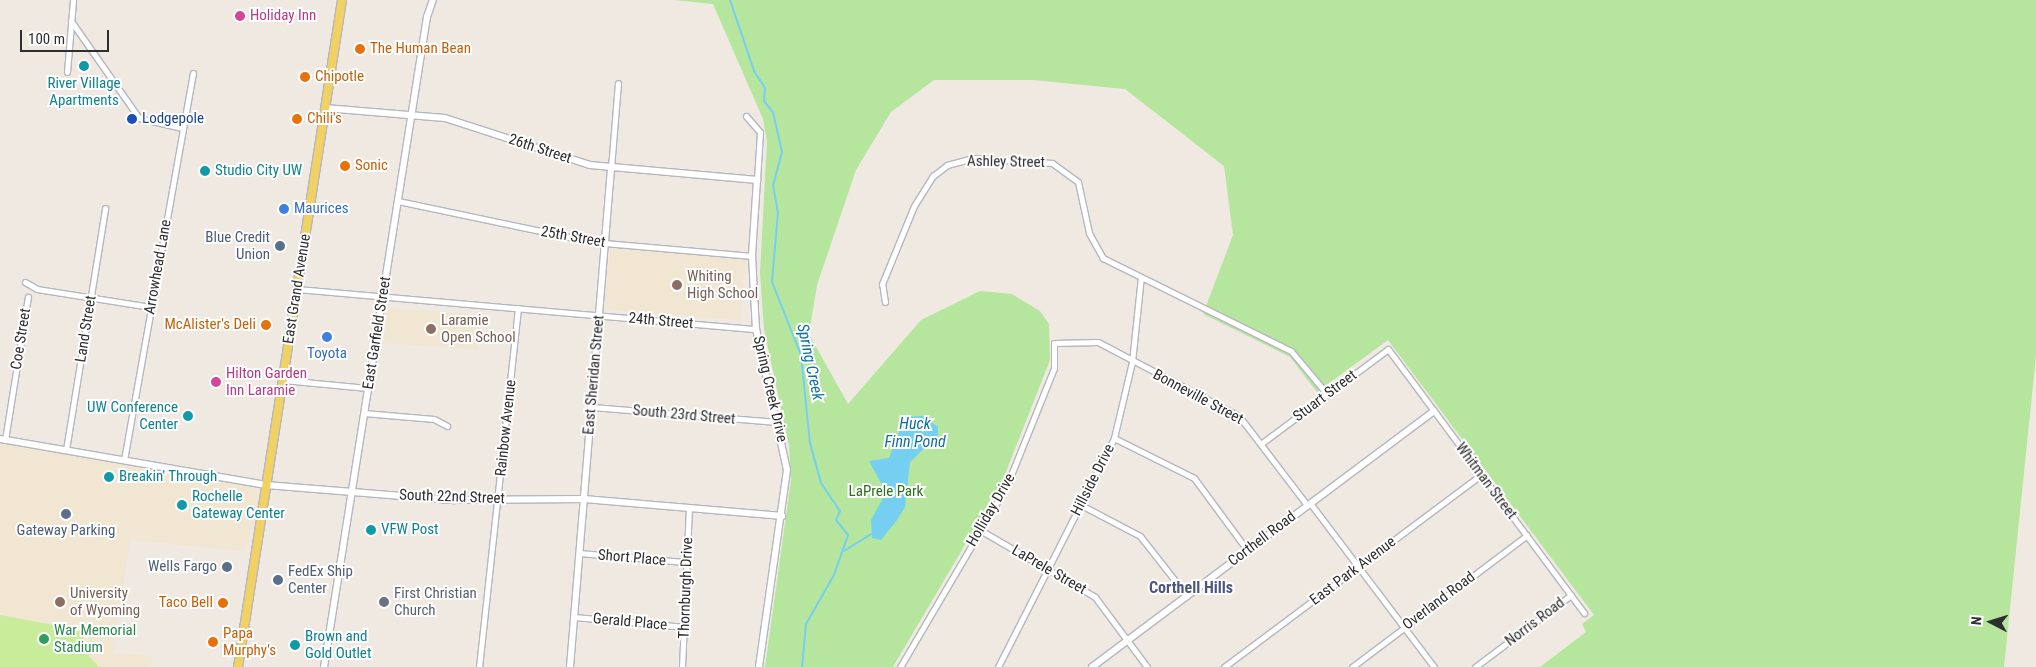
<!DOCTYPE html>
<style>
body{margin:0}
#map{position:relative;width:2036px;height:667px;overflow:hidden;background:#efe9e1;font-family:"Roboto Condensed",sans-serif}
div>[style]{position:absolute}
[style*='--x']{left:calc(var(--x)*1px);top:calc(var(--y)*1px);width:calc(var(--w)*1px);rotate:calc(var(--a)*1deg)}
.education>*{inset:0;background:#f0e6d1;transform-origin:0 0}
.green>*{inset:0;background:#b6e59e}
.pitch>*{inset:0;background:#c9ec9a}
.water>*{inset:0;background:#75cff0}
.stream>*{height:2px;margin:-1px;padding:0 1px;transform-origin:1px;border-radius:1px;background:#75cff0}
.roads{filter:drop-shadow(1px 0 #b4b7c1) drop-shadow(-1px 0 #b4b7c1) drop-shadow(0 1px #b4b7c1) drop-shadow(0 -1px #b4b7c1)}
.minor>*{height:5px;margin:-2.5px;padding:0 2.5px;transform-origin:2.5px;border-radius:2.5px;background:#fff}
.tertiary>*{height:6px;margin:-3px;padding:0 3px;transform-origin:3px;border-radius:3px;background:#fff}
.primary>*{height:8px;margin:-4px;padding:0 4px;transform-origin:4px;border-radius:4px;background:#f2d163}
.dots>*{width:14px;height:14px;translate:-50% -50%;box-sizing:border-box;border:2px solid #fff;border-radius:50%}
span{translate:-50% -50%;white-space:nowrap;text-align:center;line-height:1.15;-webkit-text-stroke:4px #fff;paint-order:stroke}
.hotel-label{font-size:15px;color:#b23c85}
.left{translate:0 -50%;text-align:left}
.food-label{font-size:15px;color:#c56008}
.right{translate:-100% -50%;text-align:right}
.culture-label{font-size:15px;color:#0d838f}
.transit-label{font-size:15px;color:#164399}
.street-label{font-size:15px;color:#2e2e2e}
.shop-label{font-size:15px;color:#366cbe}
.service-label{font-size:15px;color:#4e5e75}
.education-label{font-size:15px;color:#785e54}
.park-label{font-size:15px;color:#2c6e1b}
.worship-label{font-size:15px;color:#5b616d}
.leisure-label{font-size:15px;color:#27864d}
.water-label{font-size:16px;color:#0d6fa3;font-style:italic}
.neighbourhood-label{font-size:16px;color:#4d5680;font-weight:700}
.north{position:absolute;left:1966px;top:597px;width:50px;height:50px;-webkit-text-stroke:4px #fff;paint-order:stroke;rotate:275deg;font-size:14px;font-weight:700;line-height:20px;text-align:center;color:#2e2e2e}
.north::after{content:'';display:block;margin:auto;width:18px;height:22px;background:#2e2e2e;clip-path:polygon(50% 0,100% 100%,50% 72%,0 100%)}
.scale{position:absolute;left:20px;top:30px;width:89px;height:22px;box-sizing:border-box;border:2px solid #2e2e2e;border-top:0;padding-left:6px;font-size:15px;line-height:18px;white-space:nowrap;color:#2e2e2e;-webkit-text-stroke:4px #fff;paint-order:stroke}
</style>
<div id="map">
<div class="education">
<i style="left:610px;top:248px;width:136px;height:61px;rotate:5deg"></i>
<i style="left:386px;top:308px;width:94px;height:35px;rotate:4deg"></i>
<i style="clip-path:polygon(0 439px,266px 485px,245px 551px,130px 540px,113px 653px,153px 656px,151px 667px,0 667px)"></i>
</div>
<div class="green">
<i style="clip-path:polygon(674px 0,2036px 0,2036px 356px,2004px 667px,1540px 667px,1586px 632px,1582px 624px,1594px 615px,1388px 340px,1317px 392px,1290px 357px,1203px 314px,1233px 235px,1224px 166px,1125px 89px,1033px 80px,934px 80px,891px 112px,856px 170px,817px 285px,809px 334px,848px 404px,921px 320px,980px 291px,1012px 294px,1040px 311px,1049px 324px,1050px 360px,1002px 482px,893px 667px,765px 667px,791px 480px,789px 446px,764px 329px,760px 273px,767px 141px,763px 119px,713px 4px)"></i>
</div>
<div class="pitch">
<i style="clip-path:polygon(0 615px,81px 630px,89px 656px,99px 667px,0 667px)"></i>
</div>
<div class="water">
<i style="clip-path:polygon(923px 416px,938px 427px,938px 435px,910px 462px,905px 507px,897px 520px,881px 540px,872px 538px,871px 520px,883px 498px,883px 487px,869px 461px,889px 458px,905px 417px)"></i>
</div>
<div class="stream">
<i style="--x:730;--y:0;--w:75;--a:71.3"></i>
<i style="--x:754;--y:71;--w:20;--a:57"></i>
<i style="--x:765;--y:88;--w:13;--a:94"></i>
<i style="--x:764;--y:101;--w:14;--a:51"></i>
<i style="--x:773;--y:112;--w:41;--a:77.3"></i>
<i style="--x:782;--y:152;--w:34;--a:105"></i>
<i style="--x:773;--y:185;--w:27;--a:80"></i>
<i style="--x:778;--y:212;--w:70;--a:94.9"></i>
<i style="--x:772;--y:282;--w:79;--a:68.3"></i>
<i style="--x:801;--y:355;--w:88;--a:84.2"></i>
<i style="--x:810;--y:443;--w:41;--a:74.6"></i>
<i style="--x:821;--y:483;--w:34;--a:56"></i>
<i style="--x:840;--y:511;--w:10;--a:114"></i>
<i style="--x:836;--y:520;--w:19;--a:51"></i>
<i style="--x:848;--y:535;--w:42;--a:109.3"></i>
<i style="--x:834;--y:575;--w:56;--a:119.7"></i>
<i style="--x:806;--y:624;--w:43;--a:95.3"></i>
<i style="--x:844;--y:551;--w:32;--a:-32"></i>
</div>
<div class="roads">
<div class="minor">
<i style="--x:71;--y:21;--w:118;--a:55"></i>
<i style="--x:139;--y:118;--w:44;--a:13.1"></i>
<i style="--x:67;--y:72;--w:72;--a:-85.2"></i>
<i style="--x:746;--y:116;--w:21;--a:49"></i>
<i style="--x:760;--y:132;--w:48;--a:93.6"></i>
<i style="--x:611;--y:168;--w:85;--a:-85.3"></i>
<i style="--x:398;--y:201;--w:199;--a:11.9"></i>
<i style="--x:593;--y:242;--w:160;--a:5"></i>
<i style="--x:25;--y:282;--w:14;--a:30"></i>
<i style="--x:37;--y:289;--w:115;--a:9"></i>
<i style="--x:297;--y:289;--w:461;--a:5"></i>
<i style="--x:885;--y:302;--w:18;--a:-99"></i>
<i style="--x:882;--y:284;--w:84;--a:-67.7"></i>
<i style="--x:914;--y:206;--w:36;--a:-58"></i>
<i style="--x:933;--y:176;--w:18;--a:-38"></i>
<i style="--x:947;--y:165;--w:27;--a:-15"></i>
<i style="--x:973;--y:158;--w:79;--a:3.6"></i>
<i style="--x:1052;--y:163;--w:32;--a:36"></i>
<i style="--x:1078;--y:182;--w:52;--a:77.8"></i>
<i style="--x:1089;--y:233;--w:29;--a:61"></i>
<i style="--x:1103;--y:258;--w:210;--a:26.3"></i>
<i style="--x:1291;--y:351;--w:56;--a:50.1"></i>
<i style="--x:283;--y:380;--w:85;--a:5.4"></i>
<i style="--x:592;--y:407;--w:186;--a:4.6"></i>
<i style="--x:364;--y:413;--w:70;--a:4.9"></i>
<i style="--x:434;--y:419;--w:15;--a:28"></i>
<i style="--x:1114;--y:438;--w:89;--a:26.6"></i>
<i style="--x:1194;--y:478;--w:89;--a:53.6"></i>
<i style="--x:5;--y:440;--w:145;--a:-80.9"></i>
<i style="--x:1262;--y:443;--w:157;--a:-36.7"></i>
<i style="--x:1388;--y:349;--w:329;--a:53.4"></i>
<i style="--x:66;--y:450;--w:245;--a:-80.8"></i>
<i style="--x:124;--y:460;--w:393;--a:-79.9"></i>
<i style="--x:1310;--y:503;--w:206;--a:52.9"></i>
<i style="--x:1081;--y:505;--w:67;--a:27.7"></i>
<i style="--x:1140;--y:536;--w:76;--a:51.9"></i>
<i style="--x:980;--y:530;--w:133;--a:30.2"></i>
<i style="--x:1095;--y:597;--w:87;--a:53.4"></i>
<i style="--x:579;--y:553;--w:106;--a:4.9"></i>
<i style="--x:574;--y:617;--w:112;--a:5.1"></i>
<i style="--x:479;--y:667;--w:361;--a:-83.8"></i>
<i style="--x:682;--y:667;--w:159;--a:-87.5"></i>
<i style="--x:900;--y:667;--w:211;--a:-59.5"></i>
<i style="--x:1007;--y:485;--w:126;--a:-68.1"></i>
<i style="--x:1054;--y:368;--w:25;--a:-90"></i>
<i style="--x:1054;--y:343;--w:44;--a:-1.3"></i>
<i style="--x:1098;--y:342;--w:159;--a:27.7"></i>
<i style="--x:1239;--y:416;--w:112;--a:52.6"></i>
<i style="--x:998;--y:667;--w:257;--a:-63.1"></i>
<i style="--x:1114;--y:438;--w:78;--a:-76.7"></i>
<i style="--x:1132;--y:362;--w:85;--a:-84"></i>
<i style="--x:1224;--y:667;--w:321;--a:-36.8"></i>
<i style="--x:1352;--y:667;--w:219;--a:-37"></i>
<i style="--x:1475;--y:667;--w:120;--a:-36.9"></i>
</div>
<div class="tertiary">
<i style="--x:325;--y:108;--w:120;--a:4.8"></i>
<i style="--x:445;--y:118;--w:152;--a:18"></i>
<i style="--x:590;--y:165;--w:168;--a:5.1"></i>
<i style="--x:757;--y:180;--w:76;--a:93.8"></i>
<i style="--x:752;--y:256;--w:73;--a:86.9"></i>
<i style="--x:756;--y:329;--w:144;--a:77.6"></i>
<i style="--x:787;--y:470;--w:199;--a:98.1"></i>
<i style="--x:0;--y:439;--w:270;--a:9.8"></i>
<i style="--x:266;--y:485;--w:189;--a:4.6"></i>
<i style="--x:454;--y:500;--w:130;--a:-0.4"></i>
<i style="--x:584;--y:499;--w:199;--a:4.9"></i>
<i style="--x:324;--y:667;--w:658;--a:-81"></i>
<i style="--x:427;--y:17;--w:18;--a:-71"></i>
<i style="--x:570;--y:667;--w:501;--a:-85.3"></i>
<i style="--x:1092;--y:667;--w:427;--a:-36.8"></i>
</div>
<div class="primary">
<i style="--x:238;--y:667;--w:675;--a:-81.14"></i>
</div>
</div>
<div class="dots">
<i style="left:240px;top:16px;background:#d1479c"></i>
<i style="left:360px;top:49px;background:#e8710a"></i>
<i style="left:84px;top:66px;background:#0f9aa8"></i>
<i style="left:305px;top:77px;background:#e8710a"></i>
<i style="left:132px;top:119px;background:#1a4fb4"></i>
<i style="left:297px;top:119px;background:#e8710a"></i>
<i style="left:345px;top:166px;background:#e8710a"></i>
<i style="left:205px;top:171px;background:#0f9aa8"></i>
<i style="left:284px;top:209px;background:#3f7fe0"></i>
<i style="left:280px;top:246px;background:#5c6f8a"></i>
<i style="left:677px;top:285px;background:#8d6e63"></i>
<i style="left:266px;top:325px;background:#e8710a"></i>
<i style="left:431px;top:329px;background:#8d6e63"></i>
<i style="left:327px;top:337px;background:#3f7fe0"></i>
<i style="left:216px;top:382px;background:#d1479c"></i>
<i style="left:188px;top:416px;background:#0f9aa8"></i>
<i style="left:109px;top:477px;background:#0f9aa8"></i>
<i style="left:182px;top:505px;background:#0f9aa8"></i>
<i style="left:66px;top:514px;background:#5c6f8a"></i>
<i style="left:371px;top:530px;background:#0f9aa8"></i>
<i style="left:227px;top:567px;background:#5c6f8a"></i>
<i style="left:278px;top:580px;background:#5c6f8a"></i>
<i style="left:60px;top:602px;background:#8d6e63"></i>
<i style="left:384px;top:602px;background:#6b7280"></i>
<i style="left:223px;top:603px;background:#e8710a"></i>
<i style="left:44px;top:639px;background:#2e9e5b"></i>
<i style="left:213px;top:642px;background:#e8710a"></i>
<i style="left:295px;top:645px;background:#0f9aa8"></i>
</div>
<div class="hotel-label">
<span class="left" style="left:250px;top:16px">Holiday Inn</span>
<span class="left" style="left:226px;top:382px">Hilton Garden<br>Inn Laramie</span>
</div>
<div class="food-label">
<span class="left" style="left:370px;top:49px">The Human Bean</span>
<span class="left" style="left:315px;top:77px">Chipotle</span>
<span class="left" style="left:307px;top:119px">Chili's</span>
<span class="left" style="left:355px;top:166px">Sonic</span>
<span class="right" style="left:256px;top:325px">McAlister's Deli</span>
<span class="right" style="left:213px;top:603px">Taco Bell</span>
<span class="left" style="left:223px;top:642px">Papa<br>Murphy's</span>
</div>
<div class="culture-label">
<span style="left:84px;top:92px">River Village<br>Apartments</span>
<span class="left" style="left:215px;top:171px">Studio City UW</span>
<span class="right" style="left:178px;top:416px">UW Conference<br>Center</span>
<span class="left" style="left:119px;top:477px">Breakin' Through</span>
<span class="left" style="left:192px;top:505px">Rochelle<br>Gateway Center</span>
<span class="left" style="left:381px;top:530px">VFW Post</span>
<span class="left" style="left:305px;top:645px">Brown and<br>Gold Outlet</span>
</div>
<div class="transit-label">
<span class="left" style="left:142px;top:119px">Lodgepole</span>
</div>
<div class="street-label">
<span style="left:540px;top:149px;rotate:18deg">26th Street</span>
<span style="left:1006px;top:162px;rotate:1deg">Ashley Street</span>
<span style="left:573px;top:237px;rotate:10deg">25th Street</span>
<span style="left:158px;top:267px;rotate:-80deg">Arrowhead Lane</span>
<span style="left:297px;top:289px;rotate:-81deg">East Grand Avenue</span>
<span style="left:661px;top:321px;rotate:5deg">24th Street</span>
<span style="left:86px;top:329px;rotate:-81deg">Land Street</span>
<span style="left:377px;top:333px;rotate:-81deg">East Garfield Street</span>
<span style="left:21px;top:339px;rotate:-81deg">Coe Street</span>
<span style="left:594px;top:375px;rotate:-85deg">East Sheridan Street</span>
<span style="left:770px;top:389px;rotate:77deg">Spring Creek Drive</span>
<span style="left:1325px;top:396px;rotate:-37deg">Stuart Street</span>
<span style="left:1198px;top:397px;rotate:28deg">Bonneville Street</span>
<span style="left:684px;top:415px;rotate:5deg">South 23rd Street</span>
<span style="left:506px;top:428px;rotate:-84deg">Rainbow Avenue</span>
<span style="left:1093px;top:480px;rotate:-63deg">Hillside Drive</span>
<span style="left:1486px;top:481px;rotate:53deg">Whitman Street</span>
<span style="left:452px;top:497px;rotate:2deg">South 22nd Street</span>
<span style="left:991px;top:510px;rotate:-60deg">Holliday Drive</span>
<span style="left:1262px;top:539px;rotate:-37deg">Corthell Road</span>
<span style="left:632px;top:558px;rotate:5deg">Short Place</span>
<span style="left:1049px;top:570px;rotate:30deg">LaPrele Street</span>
<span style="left:1353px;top:571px;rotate:-37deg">East Park Avenue</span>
<span style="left:686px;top:588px;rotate:-88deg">Thornburgh Drive</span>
<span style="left:1439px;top:601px;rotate:-37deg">Overland Road</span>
<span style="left:630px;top:622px;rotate:5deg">Gerald Place</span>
<span style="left:1535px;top:622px;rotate:-37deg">Norris Road</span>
</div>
<div class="shop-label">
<span class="left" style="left:294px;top:209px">Maurices</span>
<span style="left:327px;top:354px">Toyota</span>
</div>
<div class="service-label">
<span class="right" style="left:270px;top:246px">Blue Credit<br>Union</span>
<span style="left:66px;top:531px">Gateway Parking</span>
<span class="right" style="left:217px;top:567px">Wells Fargo</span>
<span class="left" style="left:288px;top:580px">FedEx Ship<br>Center</span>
</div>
<div class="education-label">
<span class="left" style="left:687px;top:285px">Whiting<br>High School</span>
<span class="left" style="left:441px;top:329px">Laramie<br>Open School</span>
<span class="left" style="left:70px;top:602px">University<br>of Wyoming</span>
</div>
<div class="park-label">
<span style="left:886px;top:492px">LaPrele Park</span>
</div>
<div class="worship-label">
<span class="left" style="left:394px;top:602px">First Christian<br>Church</span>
</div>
<div class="leisure-label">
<span class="left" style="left:54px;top:639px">War Memorial<br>Stadium</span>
</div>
<div class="water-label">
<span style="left:810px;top:362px;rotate:78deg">Spring Creek</span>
<span style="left:915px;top:433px">Huck<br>Finn Pond</span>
</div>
<div class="neighbourhood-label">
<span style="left:1191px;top:588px">Corthell Hills</span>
</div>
<div class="north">N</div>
<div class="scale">100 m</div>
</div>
